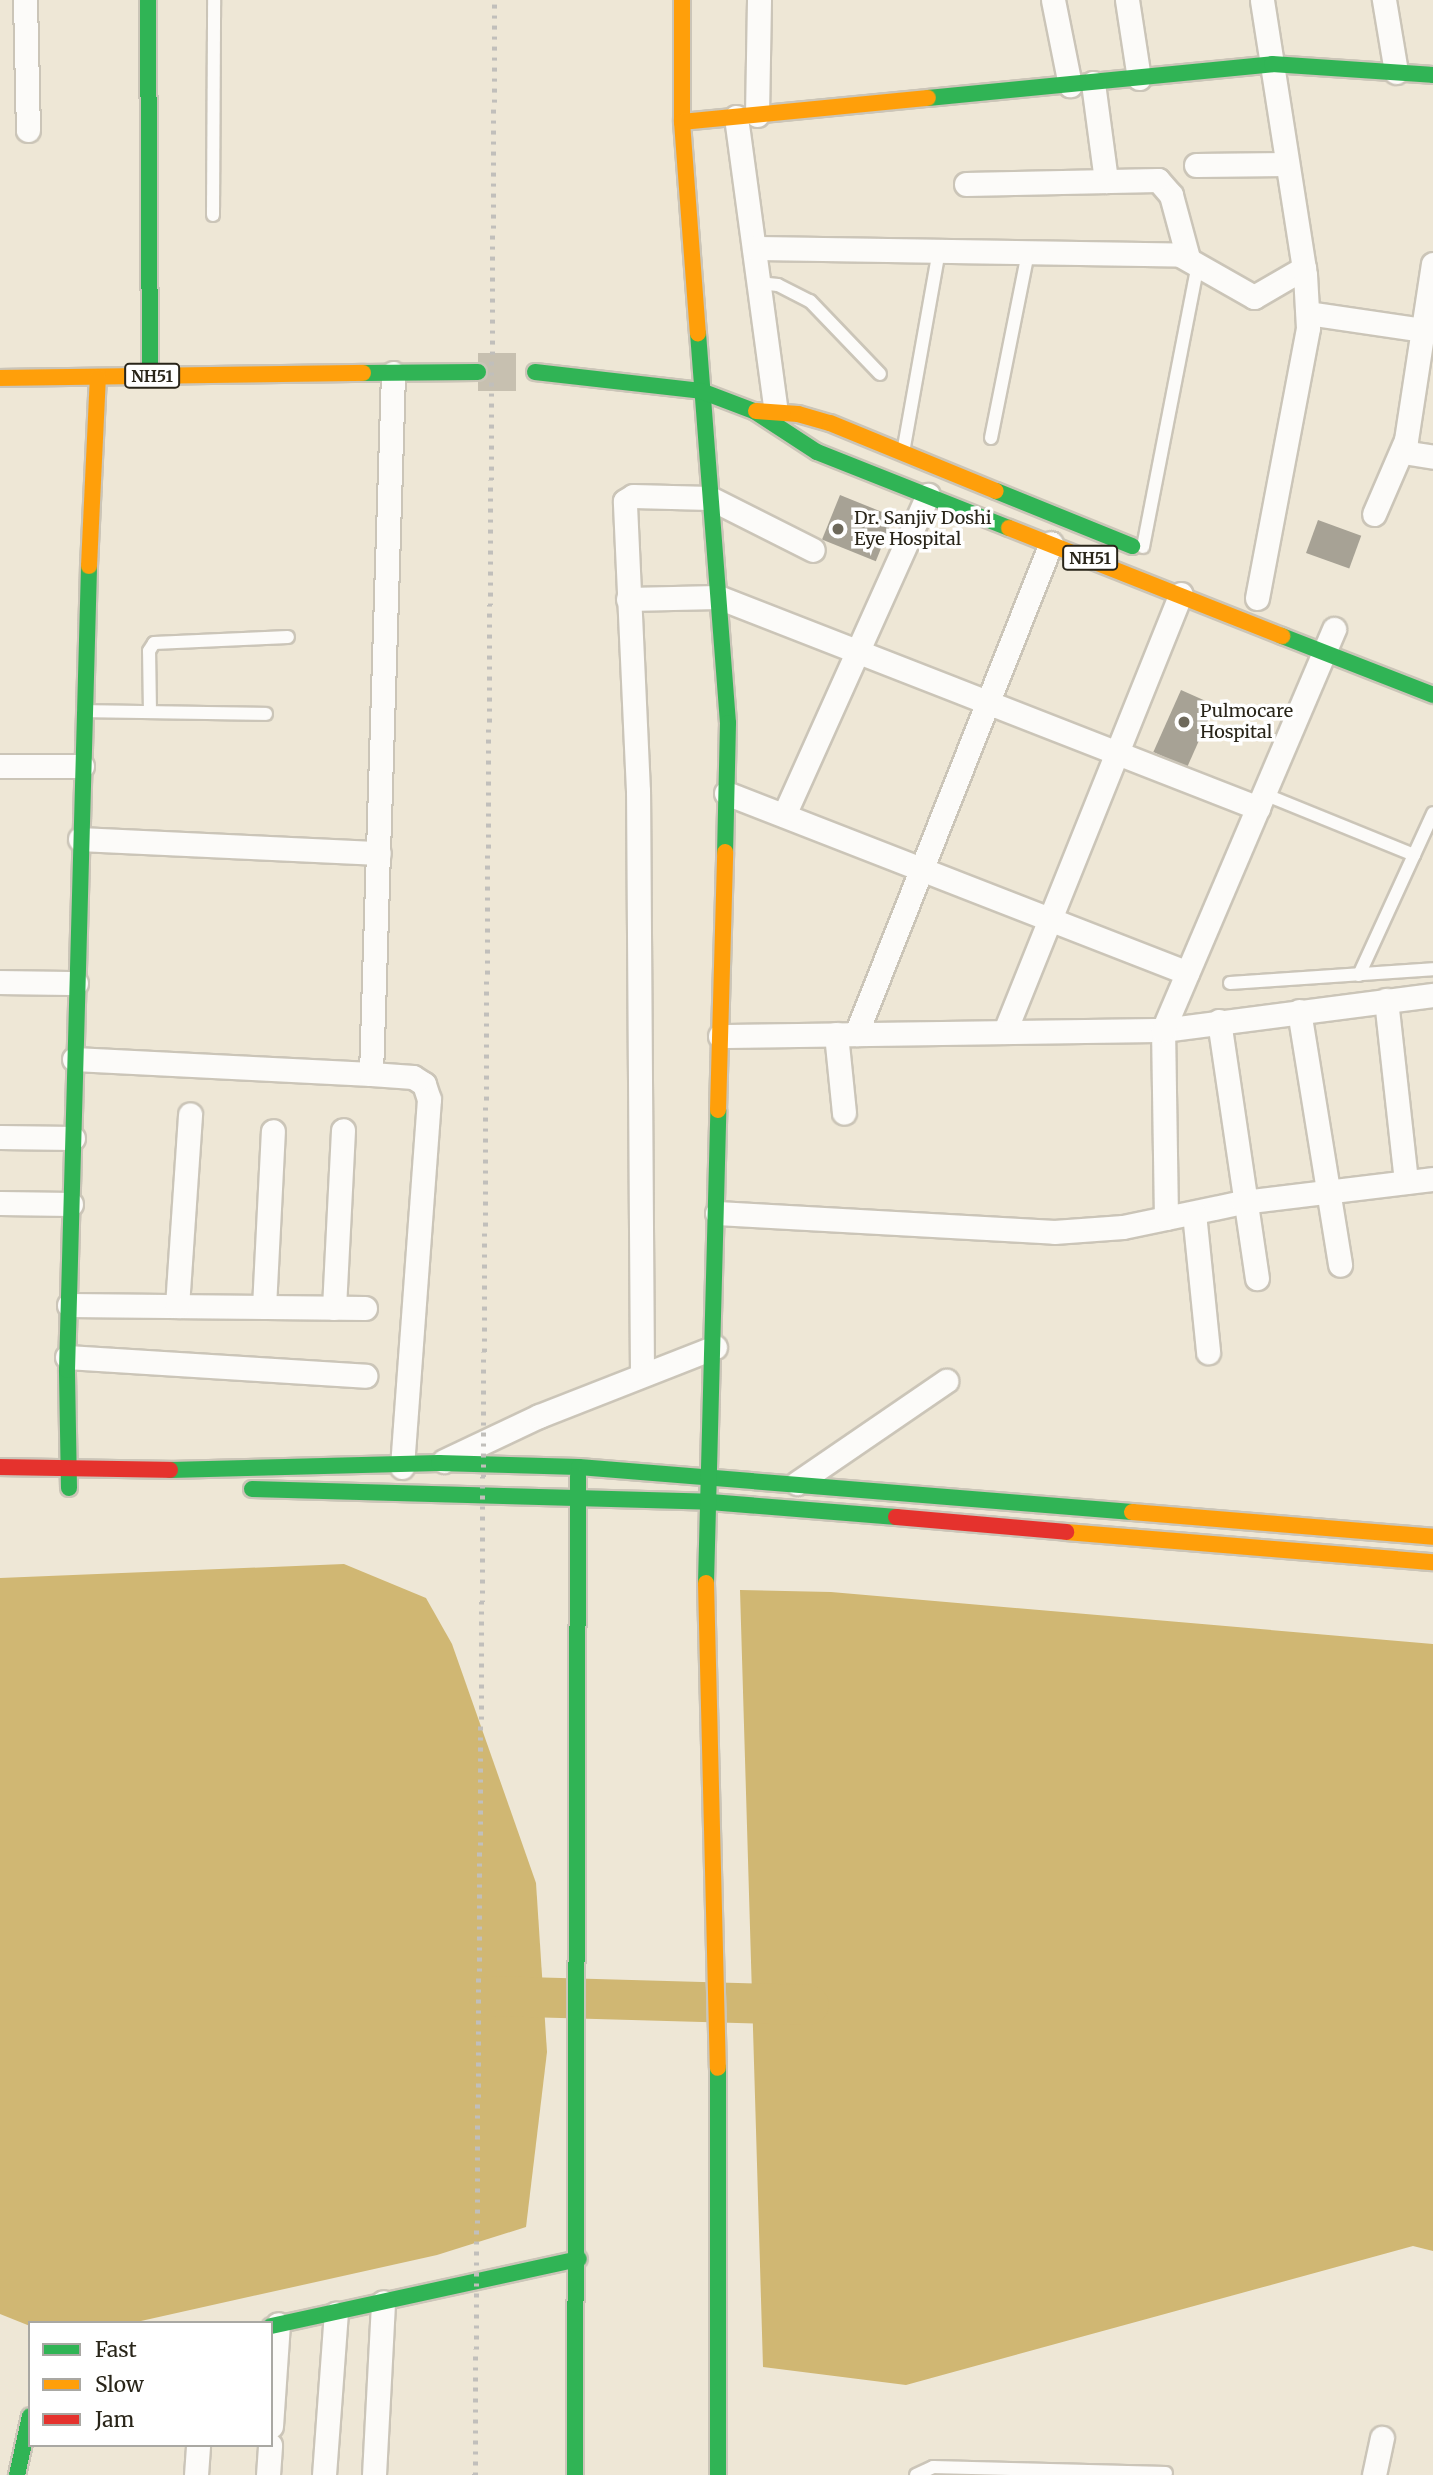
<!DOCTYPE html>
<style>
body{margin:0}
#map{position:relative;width:1433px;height:2475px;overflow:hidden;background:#eee7d6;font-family:Merriweather,serif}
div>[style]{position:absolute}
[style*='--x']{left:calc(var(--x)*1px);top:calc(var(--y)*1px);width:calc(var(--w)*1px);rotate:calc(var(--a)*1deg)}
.water>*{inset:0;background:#d0b773}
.river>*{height:40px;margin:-20px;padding:0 20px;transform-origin:20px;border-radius:20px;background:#d0b773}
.building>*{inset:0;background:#a7a295;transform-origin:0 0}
.highway-tunnel>*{height:38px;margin-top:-19px;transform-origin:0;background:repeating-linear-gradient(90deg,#c7c0b0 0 38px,transparent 0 57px)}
.roads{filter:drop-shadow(2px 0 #cbc5b8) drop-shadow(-2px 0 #cbc5b8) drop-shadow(0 2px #cbc5b8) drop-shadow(0 -2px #cbc5b8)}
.lane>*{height:12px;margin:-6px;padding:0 6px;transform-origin:6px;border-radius:6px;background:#fcfbf9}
.street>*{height:23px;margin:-11.5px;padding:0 11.5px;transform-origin:11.5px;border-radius:11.5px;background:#fcfbf9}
.fast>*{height:16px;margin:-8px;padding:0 8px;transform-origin:8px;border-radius:8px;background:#30b455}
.slow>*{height:16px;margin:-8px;padding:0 8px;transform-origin:8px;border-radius:8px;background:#ff9f0a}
.jam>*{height:16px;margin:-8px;padding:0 8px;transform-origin:8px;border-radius:8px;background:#e5322d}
.rail>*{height:5px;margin-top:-2.5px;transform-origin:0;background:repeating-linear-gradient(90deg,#c1bfbb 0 3.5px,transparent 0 10.5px)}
.dots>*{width:19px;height:19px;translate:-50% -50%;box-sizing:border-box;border:4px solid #fff;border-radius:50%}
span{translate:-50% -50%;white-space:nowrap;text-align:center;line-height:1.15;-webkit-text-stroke:7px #fff;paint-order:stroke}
.shield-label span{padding:2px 5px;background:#fff;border:2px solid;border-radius:5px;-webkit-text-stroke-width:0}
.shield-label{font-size:16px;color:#292519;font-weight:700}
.poi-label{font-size:18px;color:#292519}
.left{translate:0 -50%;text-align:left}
.legend{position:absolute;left:28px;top:2321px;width:245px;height:126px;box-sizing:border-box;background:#fff;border:2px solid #a9a8a3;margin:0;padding:9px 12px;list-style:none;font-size:21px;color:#292519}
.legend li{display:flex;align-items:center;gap:14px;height:35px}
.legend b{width:35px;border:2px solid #a9a8a3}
</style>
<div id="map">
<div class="water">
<i style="clip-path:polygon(344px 1564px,426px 1598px,452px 1644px,536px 1883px,547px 2052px,526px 2227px,437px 2255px,132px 2323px,30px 2326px,0 2314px,0 1578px)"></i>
<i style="clip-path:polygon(740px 1590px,831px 1592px,1433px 1644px,1433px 2251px,1413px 2246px,906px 2385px,763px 2367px)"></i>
</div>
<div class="river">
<i style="--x:489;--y:1996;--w:320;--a:1.6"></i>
</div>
<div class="building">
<i style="left:840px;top:495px;width:58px;height:48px;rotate:22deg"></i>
<i style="left:1318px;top:520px;width:46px;height:35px;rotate:20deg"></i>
<i style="left:1181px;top:690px;width:37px;height:68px;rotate:24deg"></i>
</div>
<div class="highway-tunnel">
<i style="--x:478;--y:372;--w:57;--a:0"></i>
</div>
<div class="roads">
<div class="lane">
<i style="--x:213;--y:215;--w:215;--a:-89.7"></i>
<i style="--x:759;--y:283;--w:19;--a:6"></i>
<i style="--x:778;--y:285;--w:36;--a:27"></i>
<i style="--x:810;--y:301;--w:101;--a:46.2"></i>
<i style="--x:991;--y:438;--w:190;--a:-78.7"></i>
<i style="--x:904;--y:447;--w:199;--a:-79.9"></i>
<i style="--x:1143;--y:547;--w:289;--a:-79"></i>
<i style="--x:83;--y:711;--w:183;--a:0.9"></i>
<i style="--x:150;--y:712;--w:61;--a:-90.9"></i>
<i style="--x:149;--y:651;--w:9;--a:-58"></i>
<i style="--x:154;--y:643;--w:134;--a:-2.6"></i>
<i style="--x:1264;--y:794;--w:162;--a:22.1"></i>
<i style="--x:1359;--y:975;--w:178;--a:-65.4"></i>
<i style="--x:1230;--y:983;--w:203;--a:-3.9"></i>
<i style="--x:916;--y:2475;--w:19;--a:-25"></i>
<i style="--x:933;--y:2467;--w:233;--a:1.5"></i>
</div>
<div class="street">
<i style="--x:25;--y:0;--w:130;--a:88.7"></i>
<i style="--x:1053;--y:0;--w:87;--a:78.7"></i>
<i style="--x:1127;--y:0;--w:79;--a:81.3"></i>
<i style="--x:1384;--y:0;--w:73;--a:80.5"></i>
<i style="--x:1093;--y:83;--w:99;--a:82.4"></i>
<i style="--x:757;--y:115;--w:115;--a:-89"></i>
<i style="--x:736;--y:117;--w:298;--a:82.3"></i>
<i style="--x:1196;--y:165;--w:91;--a:-0.6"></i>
<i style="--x:966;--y:184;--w:192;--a:-1.2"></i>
<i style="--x:1158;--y:180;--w:20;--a:49"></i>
<i style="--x:1171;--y:195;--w:65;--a:74.9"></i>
<i style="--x:754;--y:248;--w:426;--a:0.9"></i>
<i style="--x:1180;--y:255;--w:85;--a:29.6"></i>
<i style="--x:1254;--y:297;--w:58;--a:-30.1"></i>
<i style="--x:1308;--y:313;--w:116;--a:8.4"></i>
<i style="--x:1403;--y:452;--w:30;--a:9"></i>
<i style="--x:1374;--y:514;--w:81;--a:-66.6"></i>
<i style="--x:1406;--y:440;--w:178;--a:-81.3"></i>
<i style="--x:1257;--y:598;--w:275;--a:-79.3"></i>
<i style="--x:1308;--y:328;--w:53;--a:-93.2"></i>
<i style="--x:1305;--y:275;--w:278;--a:-98.9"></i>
<i style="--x:628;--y:599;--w:90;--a:-1.3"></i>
<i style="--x:718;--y:597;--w:580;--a:21.34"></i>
<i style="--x:0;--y:766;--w:82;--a:0"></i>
<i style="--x:726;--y:793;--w:495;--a:21.3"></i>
<i style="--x:784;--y:815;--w:351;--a:-65.8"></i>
<i style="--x:80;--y:839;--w:299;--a:2.7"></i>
<i style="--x:0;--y:982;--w:76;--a:0.8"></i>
<i style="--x:1386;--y:1000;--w:183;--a:83.7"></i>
<i style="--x:1299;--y:1011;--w:257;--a:80.8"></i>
<i style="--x:1219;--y:1021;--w:260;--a:81.6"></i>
<i style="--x:1005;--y:1031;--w:471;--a:-68.1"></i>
<i style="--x:836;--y:1034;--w:79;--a:84.2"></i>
<i style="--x:856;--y:1034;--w:528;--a:-68.34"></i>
<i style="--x:720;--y:1036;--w:443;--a:-0.8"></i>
<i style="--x:1163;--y:1030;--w:272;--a:-7.4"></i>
<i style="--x:74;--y:1059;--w:297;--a:2.9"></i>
<i style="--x:371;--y:1074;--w:42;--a:4.1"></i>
<i style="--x:413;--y:1077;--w:13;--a:32"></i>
<i style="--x:424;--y:1084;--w:16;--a:72"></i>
<i style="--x:429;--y:1099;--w:369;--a:94.2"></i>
<i style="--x:371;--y:1074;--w:701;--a:-88.2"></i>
<i style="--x:0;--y:1137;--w:73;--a:0.8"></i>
<i style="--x:0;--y:1203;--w:71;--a:0.8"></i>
<i style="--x:717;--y:1213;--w:338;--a:3.2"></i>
<i style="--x:1054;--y:1232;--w:69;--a:-4.1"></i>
<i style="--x:1123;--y:1227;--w:123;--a:-11.8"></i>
<i style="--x:1243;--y:1202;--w:191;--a:-6.9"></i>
<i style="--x:1194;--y:1213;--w:140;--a:84.2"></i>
<i style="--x:1166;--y:1218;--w:188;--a:-90.9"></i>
<i style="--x:1163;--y:1030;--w:436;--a:-66.9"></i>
<i style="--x:69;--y:1305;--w:296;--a:0.6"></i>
<i style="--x:177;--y:1306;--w:192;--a:-86.1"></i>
<i style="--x:264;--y:1307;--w:176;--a:-87.1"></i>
<i style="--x:334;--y:1308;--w:178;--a:-87.1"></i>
<i style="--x:67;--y:1357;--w:299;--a:3.6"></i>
<i style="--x:642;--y:1374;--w:583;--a:-90.39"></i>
<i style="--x:638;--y:791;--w:290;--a:-92.6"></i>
<i style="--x:625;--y:501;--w:9;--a:-32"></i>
<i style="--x:633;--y:496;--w:77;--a:1.5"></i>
<i style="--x:710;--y:498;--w:115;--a:26.8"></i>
<i style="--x:444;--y:1461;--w:105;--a:-25.3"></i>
<i style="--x:539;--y:1416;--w:189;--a:-21.4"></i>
<i style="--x:797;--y:1483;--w:181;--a:-34.4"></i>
<i style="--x:271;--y:2426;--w:102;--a:-86.1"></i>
<i style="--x:196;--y:2475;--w:30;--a:-86"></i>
<i style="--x:268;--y:2475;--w:30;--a:-86"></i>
<i style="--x:324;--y:2475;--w:162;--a:-85.8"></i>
<i style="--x:374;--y:2475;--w:173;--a:-87"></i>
<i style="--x:1374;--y:2475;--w:38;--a:-78"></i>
</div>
<div class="fast">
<i style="--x:148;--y:0;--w:376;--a:89.7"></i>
<i style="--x:928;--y:98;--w:346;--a:-5.6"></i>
<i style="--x:1272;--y:64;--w:161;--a:3.9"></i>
<i style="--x:698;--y:333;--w:391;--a:85.6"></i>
<i style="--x:728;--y:723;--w:129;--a:91.3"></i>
<i style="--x:535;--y:372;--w:167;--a:6.5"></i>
<i style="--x:701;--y:391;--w:57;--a:20.7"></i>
<i style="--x:754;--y:411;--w:75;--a:33.1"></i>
<i style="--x:817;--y:452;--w:206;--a:21.6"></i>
<i style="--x:363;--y:373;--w:115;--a:-0.5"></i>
<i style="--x:996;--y:491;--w:147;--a:22"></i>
<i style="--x:1282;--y:636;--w:162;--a:21.3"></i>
<i style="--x:170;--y:1470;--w:269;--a:-1.5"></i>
<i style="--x:439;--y:1463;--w:140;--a:1.6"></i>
<i style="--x:579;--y:1467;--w:555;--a:4.65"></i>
<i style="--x:69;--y:1488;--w:118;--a:-91"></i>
<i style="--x:67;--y:1370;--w:804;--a:-88.43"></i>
<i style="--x:252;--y:1489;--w:458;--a:1.6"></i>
<i style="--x:710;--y:1502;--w:187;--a:4.6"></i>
<i style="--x:706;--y:1583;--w:473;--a:-88.5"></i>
<i style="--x:271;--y:2326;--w:315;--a:-12.3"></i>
<i style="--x:17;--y:2475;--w:60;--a:-77.6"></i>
<i style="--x:575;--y:2475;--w:999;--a:-89.83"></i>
<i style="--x:718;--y:2475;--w:407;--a:-90"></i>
</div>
<div class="slow">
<i style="--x:682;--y:0;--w:122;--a:90"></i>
<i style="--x:682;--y:122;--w:212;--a:85.7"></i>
<i style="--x:682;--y:122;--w:247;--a:-5.6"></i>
<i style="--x:0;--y:378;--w:363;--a:-0.8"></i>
<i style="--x:756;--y:411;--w:42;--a:4.1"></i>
<i style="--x:798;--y:414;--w:33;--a:16"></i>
<i style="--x:830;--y:423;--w:179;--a:22.3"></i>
<i style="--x:1009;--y:528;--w:294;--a:21.6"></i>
<i style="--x:89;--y:566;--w:189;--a:-87.3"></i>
<i style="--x:718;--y:1110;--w:258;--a:-88.4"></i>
<i style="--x:1132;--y:1512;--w:302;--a:4.7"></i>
<i style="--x:1066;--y:1532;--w:368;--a:4.7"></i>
<i style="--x:706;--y:1583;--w:485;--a:88.6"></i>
</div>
<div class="jam">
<i style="--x:0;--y:1467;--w:170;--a:1"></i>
<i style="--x:896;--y:1517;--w:171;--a:5"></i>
</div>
</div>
<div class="rail">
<i style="--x:475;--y:2475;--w:2475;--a:-89.54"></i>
</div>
<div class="dots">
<i style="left:838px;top:529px;background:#6e695b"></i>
<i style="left:1184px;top:722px;background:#6e695b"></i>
</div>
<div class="shield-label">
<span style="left:152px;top:376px">NH51</span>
<span style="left:1090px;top:558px">NH51</span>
</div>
<div class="poi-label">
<span class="left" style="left:854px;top:529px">Dr. Sanjiv Doshi<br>Eye Hospital</span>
<span class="left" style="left:1200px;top:722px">Pulmocare<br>Hospital</span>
</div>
<ul class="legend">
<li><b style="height:9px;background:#30b455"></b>Fast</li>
<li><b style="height:9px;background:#ff9f0a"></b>Slow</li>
<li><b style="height:9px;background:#e5322d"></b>Jam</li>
</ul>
</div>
